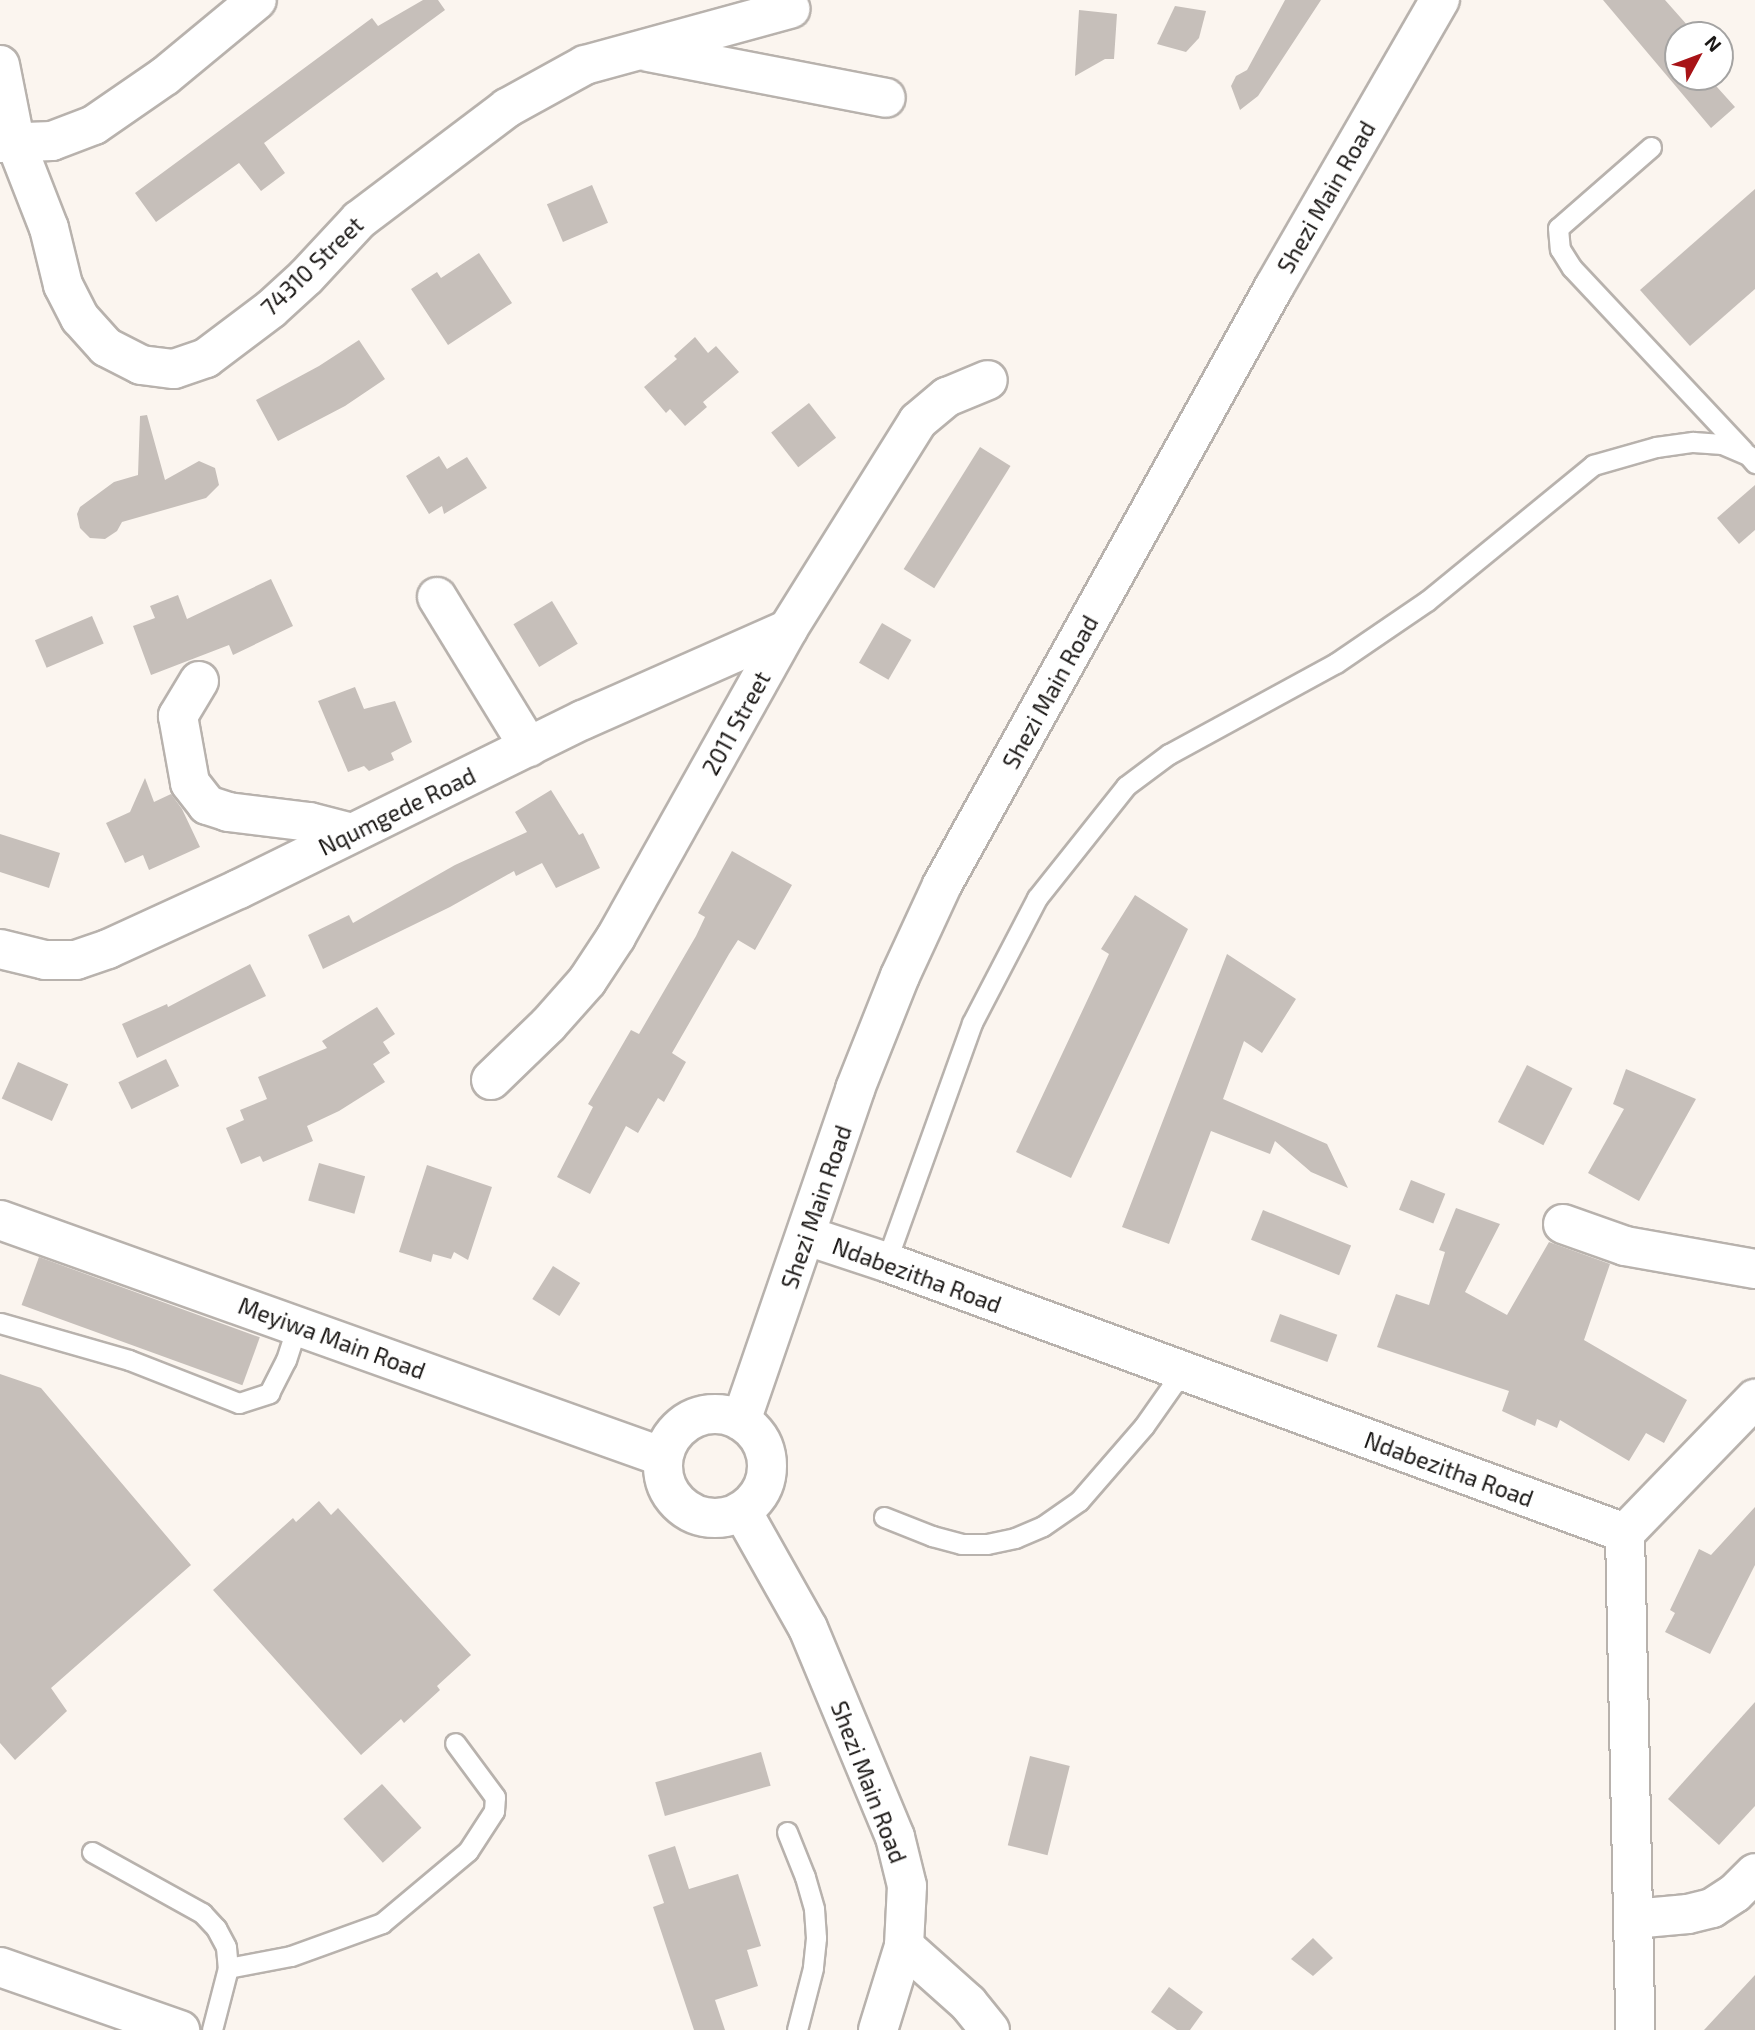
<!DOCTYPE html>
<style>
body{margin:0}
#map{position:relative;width:1755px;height:2030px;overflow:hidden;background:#fbf5ef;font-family:"Exo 2",sans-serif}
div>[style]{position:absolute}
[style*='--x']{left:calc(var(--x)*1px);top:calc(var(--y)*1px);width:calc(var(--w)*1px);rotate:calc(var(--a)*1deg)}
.building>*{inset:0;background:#c6bfba;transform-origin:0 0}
.roads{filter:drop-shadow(2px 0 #b8b2ad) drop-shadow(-2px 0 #b8b2ad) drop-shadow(0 2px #b8b2ad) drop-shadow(0 -2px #b8b2ad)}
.service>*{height:19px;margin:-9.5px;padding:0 9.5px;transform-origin:9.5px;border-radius:9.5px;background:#fff}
.minor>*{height:38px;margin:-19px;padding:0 19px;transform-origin:19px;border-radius:19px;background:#fff}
.tertiary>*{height:38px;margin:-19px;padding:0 19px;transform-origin:19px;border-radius:19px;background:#fff}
.tertiary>.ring{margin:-19px;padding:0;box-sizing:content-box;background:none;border:38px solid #fff;border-radius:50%}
span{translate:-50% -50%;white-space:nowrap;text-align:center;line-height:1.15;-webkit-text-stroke:5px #fff;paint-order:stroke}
.street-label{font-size:23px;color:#1b1816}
.north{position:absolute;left:1664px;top:21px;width:70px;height:70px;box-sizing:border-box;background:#fff;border:2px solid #a4a3a2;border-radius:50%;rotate:49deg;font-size:19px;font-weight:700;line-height:28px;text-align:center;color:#1b1816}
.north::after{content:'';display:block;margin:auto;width:24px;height:32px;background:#a81317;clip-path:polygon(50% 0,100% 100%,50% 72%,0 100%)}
</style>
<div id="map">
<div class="building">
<i style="clip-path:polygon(423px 0,438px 0,445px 10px,264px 143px,285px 173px,261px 191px,239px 163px,156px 222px,135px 193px,372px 18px,378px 26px)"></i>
<i style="clip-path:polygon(1285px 0,1321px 0,1258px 96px,1240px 110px,1231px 86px,1236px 76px,1247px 70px)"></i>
<i style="clip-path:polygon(1603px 0,1665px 0,1696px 35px,1671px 35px,1678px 43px,1678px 77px,1708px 77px,1735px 107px,1711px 128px)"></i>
<i style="clip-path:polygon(1175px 6px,1206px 11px,1199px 38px,1186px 52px,1157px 44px)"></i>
<i style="clip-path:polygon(1079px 10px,1117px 14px,1114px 59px,1105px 59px,1075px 76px)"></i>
<i style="left:592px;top:185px;width:41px;height:49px;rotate:67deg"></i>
<i style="clip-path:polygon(1755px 189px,1755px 289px,1690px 346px,1640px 290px)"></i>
<i style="clip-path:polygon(479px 253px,512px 303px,448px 345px,411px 289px,437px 272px,441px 278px)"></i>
<i style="clip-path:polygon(695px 337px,708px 353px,716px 346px,739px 372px,703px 402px,707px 407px,685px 426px,670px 409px,666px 413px,644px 387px,677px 359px,674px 356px)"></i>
<i style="clip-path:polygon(359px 340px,385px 379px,345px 406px,278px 441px,256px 400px,319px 366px)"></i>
<i style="left:809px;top:403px;width:44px;height:48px;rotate:52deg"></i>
<i style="clip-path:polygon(147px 415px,165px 480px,199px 461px,215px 468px,219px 485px,206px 498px,122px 522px,117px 531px,105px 539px,90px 538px,80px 528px,77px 514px,80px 507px,114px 482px,138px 475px,140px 416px)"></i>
<i style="left:980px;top:447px;width:36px;height:144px;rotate:32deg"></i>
<i style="clip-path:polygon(439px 456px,447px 469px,467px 457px,487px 488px,444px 514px,442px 506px,429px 514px,406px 476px)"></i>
<i style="clip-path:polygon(1755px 485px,1755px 530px,1739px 544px,1717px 518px)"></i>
<i style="clip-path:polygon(271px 579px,293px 626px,233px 655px,229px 645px,151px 675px,133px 626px,155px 618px,150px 606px,178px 595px,187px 619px)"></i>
<i style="left:552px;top:601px;width:50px;height:45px;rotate:59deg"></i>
<i style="left:92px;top:616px;width:30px;height:62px;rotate:67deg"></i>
<i style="left:882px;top:623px;width:34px;height:46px;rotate:30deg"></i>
<i style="clip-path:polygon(355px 687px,364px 709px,395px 701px,412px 742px,391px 753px,394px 760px,369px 771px,364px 766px,348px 772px,318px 701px)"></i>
<i style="clip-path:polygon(145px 778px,154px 802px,171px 794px,182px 809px,200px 847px,149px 870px,143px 855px,125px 863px,106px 823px,130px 812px)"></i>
<i style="clip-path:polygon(551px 790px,579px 835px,583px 833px,600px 868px,556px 888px,542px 863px,516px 876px,514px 871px,450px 907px,323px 969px,308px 935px,349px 915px,353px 923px,455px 865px,527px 832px,515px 812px)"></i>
<i style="clip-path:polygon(0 834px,60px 853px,49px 888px,0 872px)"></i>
<i style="clip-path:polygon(732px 851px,792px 885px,755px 950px,738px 940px,729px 954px,672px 1053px,686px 1062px,664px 1102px,658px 1098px,638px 1133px,626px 1126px,590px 1194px,557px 1177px,593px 1107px,588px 1104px,631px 1030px,639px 1034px,696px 936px,705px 917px,698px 913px)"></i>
<i style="clip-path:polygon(1135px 895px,1188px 929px,1071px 1178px,1016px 1152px,1109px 954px,1101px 949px)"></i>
<i style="clip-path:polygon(1227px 954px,1296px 999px,1262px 1053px,1244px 1041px,1223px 1099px,1327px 1144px,1348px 1188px,1311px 1172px,1275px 1141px,1270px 1154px,1211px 1131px,1169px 1244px,1122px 1227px)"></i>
<i style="clip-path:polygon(250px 964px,266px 996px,137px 1058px,122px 1024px,167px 1004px,168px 1007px)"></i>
<i style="clip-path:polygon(377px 1007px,395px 1034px,383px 1042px,390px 1053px,373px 1064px,385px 1082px,339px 1111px,307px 1126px,313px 1141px,263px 1162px,260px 1156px,241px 1164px,226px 1128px,244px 1120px,240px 1110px,267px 1099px,258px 1077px,327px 1048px,322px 1041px)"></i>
<i style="left:166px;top:1059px;width:30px;height:53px;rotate:64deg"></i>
<i style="left:18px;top:1062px;width:55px;height:40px;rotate:24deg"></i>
<i style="left:1527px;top:1065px;width:51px;height:64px;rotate:27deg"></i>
<i style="clip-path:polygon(1626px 1069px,1696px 1099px,1639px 1201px,1588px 1173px,1624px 1109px,1613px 1104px)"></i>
<i style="left:319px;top:1163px;width:48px;height:39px;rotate:16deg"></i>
<i style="clip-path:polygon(427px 1165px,492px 1187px,468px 1260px,454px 1252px,451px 1259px,433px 1254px,431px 1262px,399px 1252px)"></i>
<i style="left:1411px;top:1180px;width:37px;height:32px;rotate:22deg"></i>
<i style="clip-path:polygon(1456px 1208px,1500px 1224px,1465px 1292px,1507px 1315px,1549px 1242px,1610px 1264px,1584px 1340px,1687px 1400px,1664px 1443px,1646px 1433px,1629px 1461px,1560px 1420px,1557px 1428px,1537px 1419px,1535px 1426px,1502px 1411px,1509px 1391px,1377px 1347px,1396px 1294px,1429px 1305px,1445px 1252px,1439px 1250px)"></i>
<i style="left:1263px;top:1210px;width:95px;height:32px;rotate:22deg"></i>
<i style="left:39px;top:1257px;width:235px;height:51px;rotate:20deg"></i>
<i style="left:553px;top:1266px;width:32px;height:39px;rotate:32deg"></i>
<i style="left:1280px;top:1314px;width:61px;height:29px;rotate:20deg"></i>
<i style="clip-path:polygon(0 1374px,41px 1388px,191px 1565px,51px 1688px,67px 1711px,15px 1760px,0 1743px)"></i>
<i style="clip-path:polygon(319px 1501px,331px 1515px,338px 1508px,471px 1655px,437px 1686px,440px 1690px,404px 1723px,401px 1719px,361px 1755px,213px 1590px,293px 1518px,296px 1522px)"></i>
<i style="clip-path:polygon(1755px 1507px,1755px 1565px,1710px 1654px,1665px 1632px,1675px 1613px,1670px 1610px,1699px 1549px,1711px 1555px)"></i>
<i style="clip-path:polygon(1755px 1702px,1755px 1806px,1719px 1845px,1668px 1799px)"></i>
<i style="left:761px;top:1752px;width:35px;height:110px;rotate:74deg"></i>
<i style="left:1030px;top:1756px;width:41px;height:92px;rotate:14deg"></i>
<i style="left:382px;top:1784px;width:59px;height:52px;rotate:48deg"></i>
<i style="clip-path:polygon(675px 1846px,689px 1889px,738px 1874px,761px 1946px,747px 1950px,758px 1986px,715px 2000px,725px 2030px,694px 2030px,653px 1907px,664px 1903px,648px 1855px)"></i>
<i style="clip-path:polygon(1313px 1938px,1333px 1958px,1313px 1976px,1291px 1959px)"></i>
<i style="clip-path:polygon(1755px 1975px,1755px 2030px,1704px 2030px)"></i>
<i style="clip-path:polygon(1169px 1987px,1203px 2012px,1190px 2030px,1177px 2030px,1151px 2012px)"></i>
</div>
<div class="roads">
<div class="service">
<i style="--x:1651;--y:147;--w:123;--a:138.9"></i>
<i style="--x:1558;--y:228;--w:21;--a:85"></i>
<i style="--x:1560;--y:249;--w:22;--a:58"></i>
<i style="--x:1572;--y:268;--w:250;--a:46.8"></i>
<i style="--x:886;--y:1262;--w:254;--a:-70.2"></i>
<i style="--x:972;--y:1023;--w:141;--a:-62.5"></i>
<i style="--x:1037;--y:898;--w:143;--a:-51.5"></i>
<i style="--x:1126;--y:786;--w:54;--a:-36.7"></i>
<i style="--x:1169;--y:754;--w:190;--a:-28.6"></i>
<i style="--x:1336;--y:663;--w:110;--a:-34.3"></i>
<i style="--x:1427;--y:601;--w:215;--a:-39.3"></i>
<i style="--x:1593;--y:465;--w:66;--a:-15.9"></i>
<i style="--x:1656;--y:447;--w:37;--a:-8"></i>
<i style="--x:1693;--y:442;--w:29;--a:4"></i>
<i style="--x:1722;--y:444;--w:28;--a:23"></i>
<i style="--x:1748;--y:455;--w:11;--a:49"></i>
<i style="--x:0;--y:1323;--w:134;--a:16"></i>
<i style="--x:129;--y:1360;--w:118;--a:21.4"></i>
<i style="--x:239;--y:1403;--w:32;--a:-18"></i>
<i style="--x:269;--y:1393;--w:37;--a:-63"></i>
<i style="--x:286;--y:1360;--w:36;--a:-72"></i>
<i style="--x:884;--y:1517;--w:52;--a:21.6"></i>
<i style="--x:932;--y:1536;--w:30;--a:15"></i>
<i style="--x:961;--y:1544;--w:26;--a:0"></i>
<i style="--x:987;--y:1544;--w:29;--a:-12"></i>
<i style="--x:1015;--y:1538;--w:30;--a:-23"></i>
<i style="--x:1043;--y:1526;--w:44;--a:-34.8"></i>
<i style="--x:1079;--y:1501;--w:99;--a:-49.1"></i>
<i style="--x:1144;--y:1426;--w:66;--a:-54.9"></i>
<i style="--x:787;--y:1832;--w:48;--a:68.2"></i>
<i style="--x:805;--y:1877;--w:33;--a:74"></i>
<i style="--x:814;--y:1909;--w:29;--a:86"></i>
<i style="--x:816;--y:1938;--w:30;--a:96"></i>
<i style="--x:813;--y:1968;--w:64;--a:104.5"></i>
<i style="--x:92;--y:1852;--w:126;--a:29"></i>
<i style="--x:202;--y:1913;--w:21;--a:47"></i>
<i style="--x:216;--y:1928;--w:21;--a:62"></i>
<i style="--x:226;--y:1947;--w:21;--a:85"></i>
<i style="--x:228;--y:1968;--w:64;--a:104.5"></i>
<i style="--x:228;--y:1968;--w:64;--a:-10.8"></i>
<i style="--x:291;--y:1956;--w:97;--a:-19.9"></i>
<i style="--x:382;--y:1923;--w:112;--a:-39.9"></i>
<i style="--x:468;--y:1851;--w:48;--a:-57"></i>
<i style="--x:494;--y:1811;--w:14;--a:-86"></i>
<i style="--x:495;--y:1797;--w:67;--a:-126.5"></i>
</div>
<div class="minor">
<i style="--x:648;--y:52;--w:242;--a:10.9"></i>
<i style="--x:0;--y:65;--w:77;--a:78.8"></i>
<i style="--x:15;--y:141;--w:93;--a:68.7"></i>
<i style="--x:49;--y:228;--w:59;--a:76.2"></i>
<i style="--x:63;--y:285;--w:37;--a:63"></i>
<i style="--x:80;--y:318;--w:39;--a:48"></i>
<i style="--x:106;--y:347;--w:39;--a:27"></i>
<i style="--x:141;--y:365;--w:33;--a:7"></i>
<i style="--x:174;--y:369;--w:34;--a:-19"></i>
<i style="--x:206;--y:358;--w:81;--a:-37"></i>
<i style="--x:271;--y:309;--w:47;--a:-42.4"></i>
<i style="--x:306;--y:277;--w:78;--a:-47.1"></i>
<i style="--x:359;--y:220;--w:186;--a:-37.1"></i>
<i style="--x:507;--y:108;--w:89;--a:-28.9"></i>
<i style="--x:585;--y:65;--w:213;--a:-15.3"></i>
<i style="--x:0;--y:143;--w:52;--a:-2.2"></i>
<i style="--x:52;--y:141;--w:45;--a:-20.9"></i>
<i style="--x:94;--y:125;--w:86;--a:-34.6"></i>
<i style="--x:165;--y:76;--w:119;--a:-39.6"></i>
<i style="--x:437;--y:597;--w:176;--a:58.5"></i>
<i style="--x:199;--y:681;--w:41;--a:121"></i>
<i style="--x:178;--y:716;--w:68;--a:79.8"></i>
<i style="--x:190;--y:783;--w:28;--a:52"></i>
<i style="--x:207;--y:805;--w:22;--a:18"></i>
<i style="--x:228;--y:812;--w:82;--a:7"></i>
<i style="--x:309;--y:822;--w:44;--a:14.3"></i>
<i style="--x:0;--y:949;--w:46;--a:13.7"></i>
<i style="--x:45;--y:960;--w:31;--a:0"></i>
<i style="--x:76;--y:960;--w:34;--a:-19"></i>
<i style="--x:108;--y:949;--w:144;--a:-24.6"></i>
<i style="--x:239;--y:889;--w:383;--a:-26.2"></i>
<i style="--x:583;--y:720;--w:224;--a:-23.9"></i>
<i style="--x:491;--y:1080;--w:79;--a:-44"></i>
<i style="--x:548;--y:1025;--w:59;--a:-48.4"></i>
<i style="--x:587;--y:981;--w:53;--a:-56.6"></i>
<i style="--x:616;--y:937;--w:353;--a:-60.8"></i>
<i style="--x:788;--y:629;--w:245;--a:-58"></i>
<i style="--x:918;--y:421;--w:38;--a:-40"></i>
<i style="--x:947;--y:397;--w:44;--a:-22.5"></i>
<i style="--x:1563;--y:1224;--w:66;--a:19.5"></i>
<i style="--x:1625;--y:1246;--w:132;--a:10"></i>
<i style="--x:807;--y:1236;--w:83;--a:18.2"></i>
<i style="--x:886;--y:1262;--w:787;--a:20.14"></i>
<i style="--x:1625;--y:1533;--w:497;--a:88.8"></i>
<i style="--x:1625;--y:1533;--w:187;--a:-45.9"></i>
<i style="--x:1633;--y:1919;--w:55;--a:-5.2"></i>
<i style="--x:1688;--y:1914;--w:25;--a:-14"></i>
<i style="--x:1712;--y:1908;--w:27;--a:-33"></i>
<i style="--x:1735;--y:1893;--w:28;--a:-45"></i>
<i style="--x:904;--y:1946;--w:86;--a:41.7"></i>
<i style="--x:968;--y:2003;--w:35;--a:51"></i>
<i style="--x:0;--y:1967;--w:191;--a:19.3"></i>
</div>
<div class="tertiary">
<i style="--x:0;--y:1220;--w:704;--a:19.67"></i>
<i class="ring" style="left:663px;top:1414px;width:66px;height:66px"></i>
<i style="--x:741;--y:1421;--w:351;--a:-71"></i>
<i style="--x:855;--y:1089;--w:122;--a:-68.3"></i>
<i style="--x:900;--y:976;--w:100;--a:-65.2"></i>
<i style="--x:942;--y:885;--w:684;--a:-60.96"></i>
<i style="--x:1274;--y:287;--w:332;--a:-60"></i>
<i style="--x:742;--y:1511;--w:134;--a:60.6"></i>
<i style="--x:808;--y:1628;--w:226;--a:67.4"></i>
<i style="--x:895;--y:1837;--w:50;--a:76.2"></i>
<i style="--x:907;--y:1886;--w:60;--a:92.9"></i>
<i style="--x:904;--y:1946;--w:88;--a:107.2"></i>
</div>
</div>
<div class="street-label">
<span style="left:1326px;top:197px;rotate:-60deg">Shezi Main Road</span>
<span style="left:312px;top:266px;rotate:-44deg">74310 Street</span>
<span style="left:1050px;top:692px;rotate:-61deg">Shezi Main Road</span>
<span style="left:736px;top:723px;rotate:-61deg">2011 Street</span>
<span style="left:397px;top:811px;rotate:-26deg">Nqumgede Road</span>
<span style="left:816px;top:1207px;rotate:-71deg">Shezi Main Road</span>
<span style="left:917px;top:1275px;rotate:20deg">Ndabezitha Road</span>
<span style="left:332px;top:1338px;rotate:20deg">Meyiwa Main Road</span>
<span style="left:1449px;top:1469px;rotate:20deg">Ndabezitha Road</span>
<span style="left:869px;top:1782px;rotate:69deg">Shezi Main Road</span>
</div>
<div class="north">N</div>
</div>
